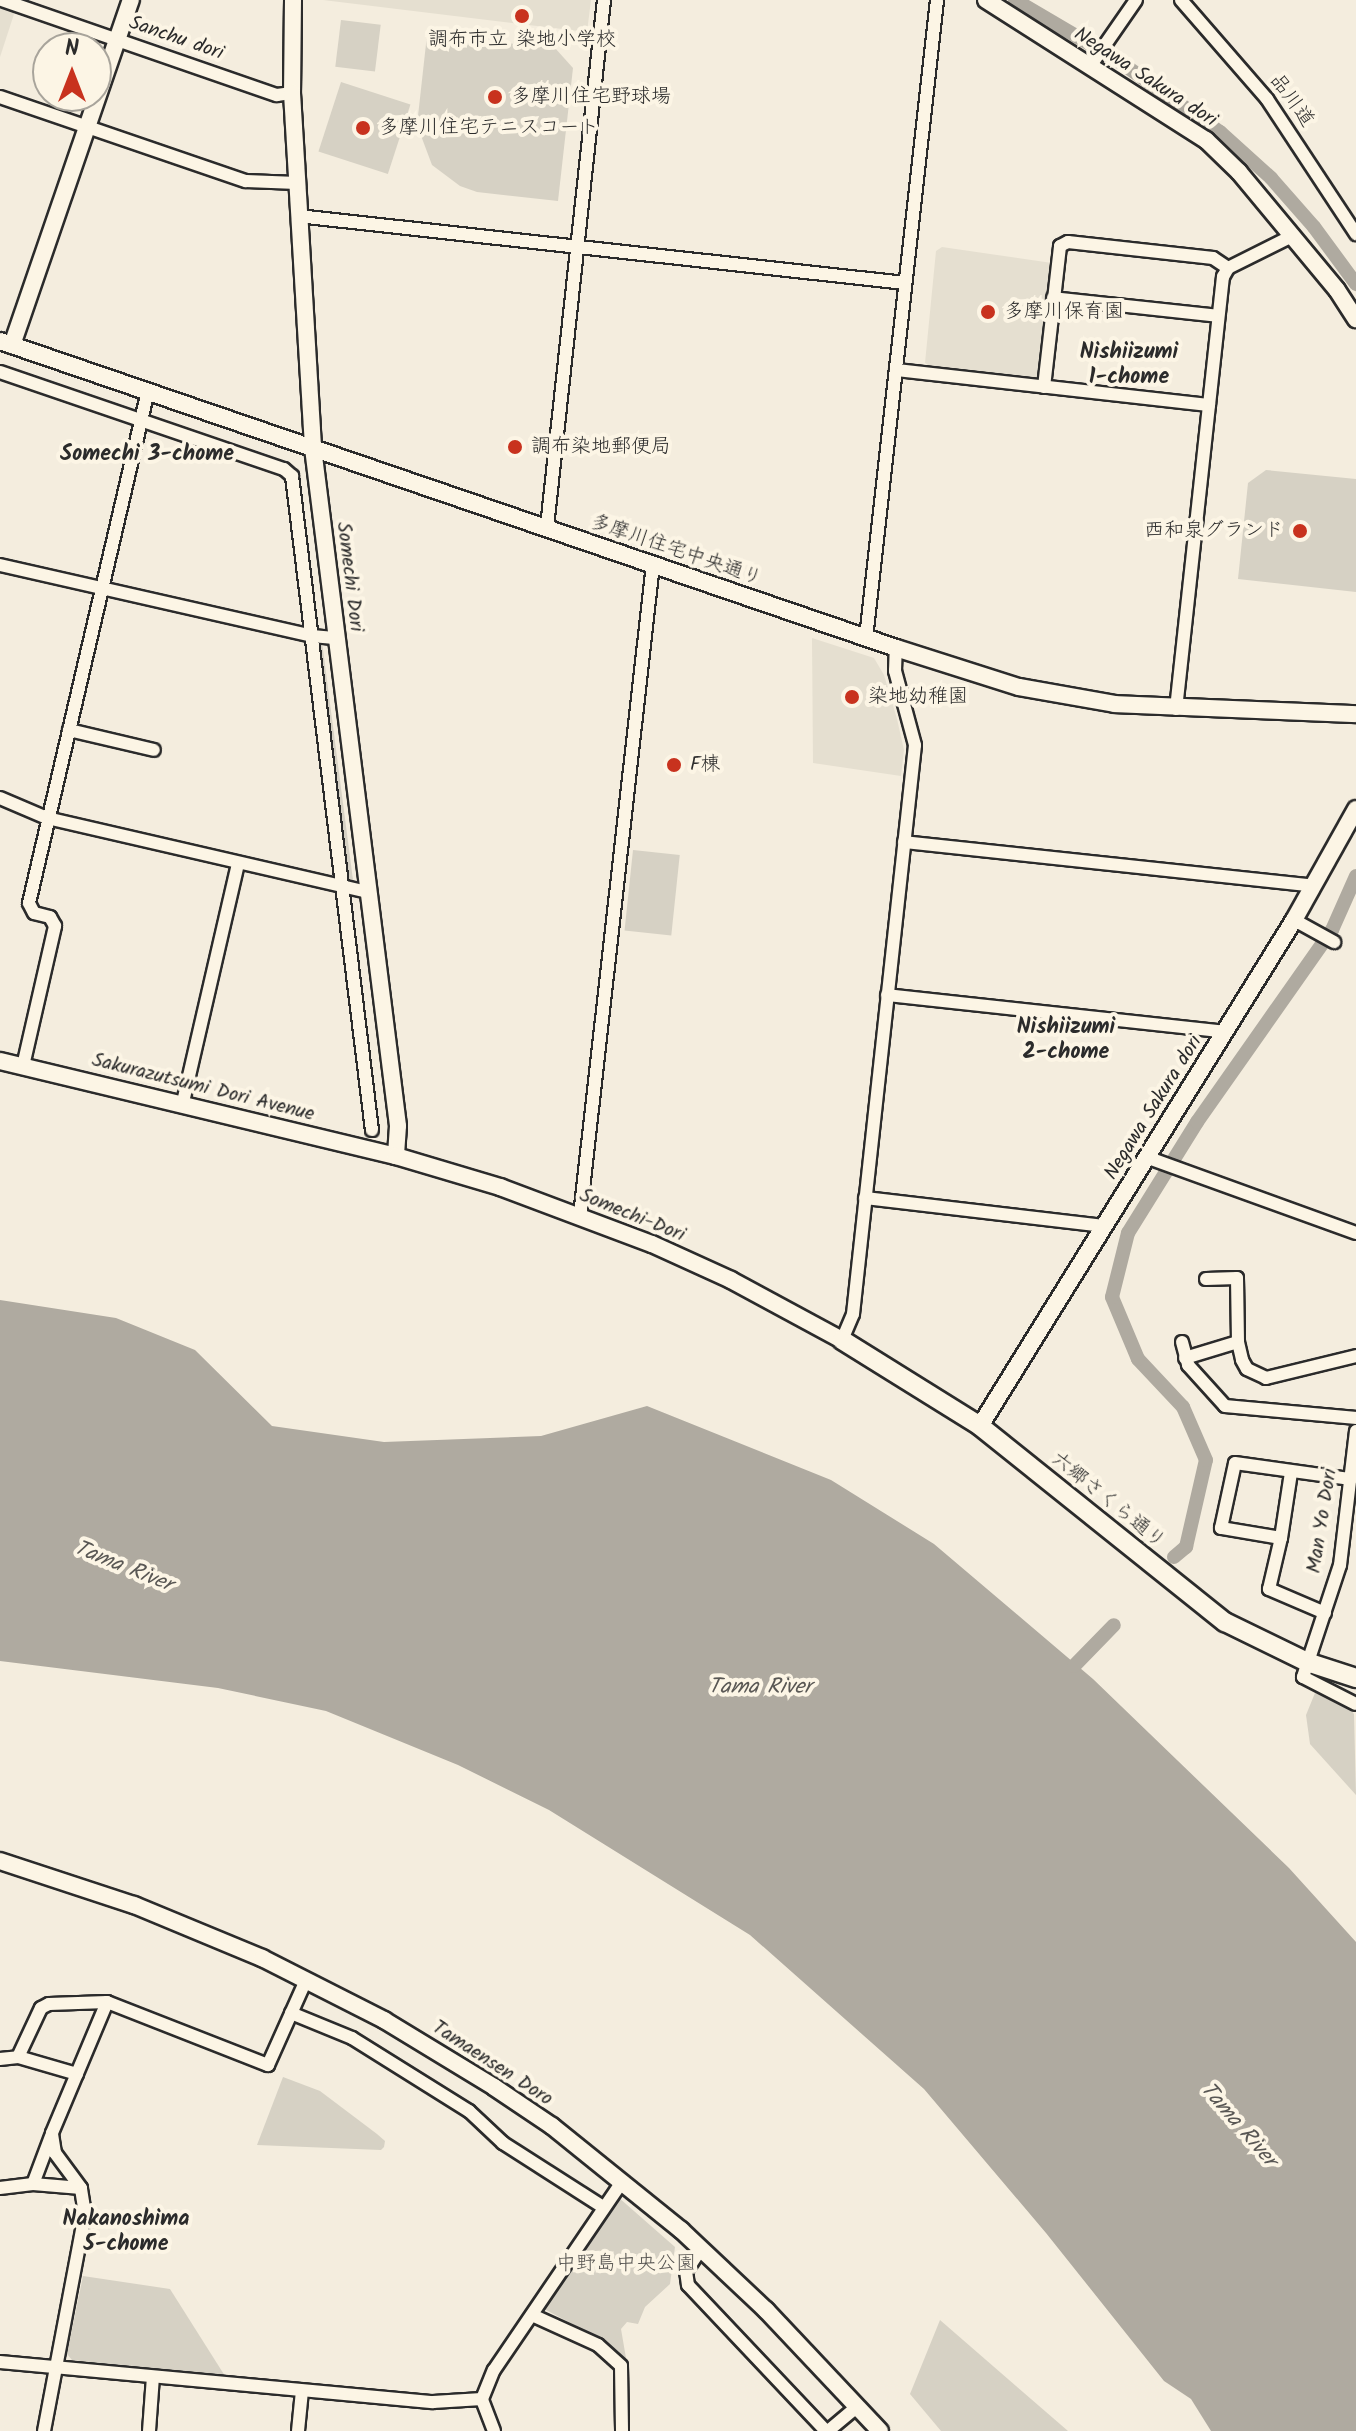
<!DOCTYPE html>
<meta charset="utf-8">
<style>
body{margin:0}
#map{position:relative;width:1356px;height:2431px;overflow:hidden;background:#f4edde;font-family:Kalam,"Klee One",sans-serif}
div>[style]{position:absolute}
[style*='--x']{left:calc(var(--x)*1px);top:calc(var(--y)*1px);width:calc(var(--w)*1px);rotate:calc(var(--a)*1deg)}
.built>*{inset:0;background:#e5dfd0}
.green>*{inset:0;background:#d6d1c4;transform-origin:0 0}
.water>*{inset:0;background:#afaaa0}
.canal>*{height:14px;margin:-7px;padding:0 7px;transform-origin:7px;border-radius:7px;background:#afaaa0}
.roads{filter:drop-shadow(2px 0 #2b2b2b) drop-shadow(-2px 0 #2b2b2b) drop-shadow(0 2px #2b2b2b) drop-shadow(0 -2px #2b2b2b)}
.minor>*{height:12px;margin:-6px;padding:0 6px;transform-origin:6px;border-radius:6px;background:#fcf5e5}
.tertiary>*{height:16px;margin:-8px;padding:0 8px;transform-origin:8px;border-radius:8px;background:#fcf5e5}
.secondary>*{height:18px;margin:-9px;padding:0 9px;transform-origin:9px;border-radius:9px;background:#fcf5e5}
.dots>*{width:22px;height:22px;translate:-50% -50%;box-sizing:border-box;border:4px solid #fcf5e5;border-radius:50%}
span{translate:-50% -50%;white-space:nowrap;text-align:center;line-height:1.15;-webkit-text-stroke:8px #fcf5e5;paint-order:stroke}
.street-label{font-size:20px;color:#2b2b2b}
.poi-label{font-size:20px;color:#2b2b2b}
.left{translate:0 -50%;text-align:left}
.right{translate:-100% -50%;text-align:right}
.park-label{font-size:20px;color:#565451}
.neighbourhood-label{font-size:22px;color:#2b2b2b;font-weight:700}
.water-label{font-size:22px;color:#595754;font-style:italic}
.north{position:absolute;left:32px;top:32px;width:80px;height:80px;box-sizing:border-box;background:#fcf5e5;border:2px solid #a8a49b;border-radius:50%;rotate:0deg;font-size:22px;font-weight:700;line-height:32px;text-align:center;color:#2b2b2b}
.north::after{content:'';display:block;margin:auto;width:28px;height:36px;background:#c8321e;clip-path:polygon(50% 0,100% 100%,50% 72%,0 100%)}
</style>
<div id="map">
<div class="built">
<i style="clip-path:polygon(323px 0,591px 0,587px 32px)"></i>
<i style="clip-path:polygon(0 3px,16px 8px,0 57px)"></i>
<i style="clip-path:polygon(942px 247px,1052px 263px,1041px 372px,1036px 378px,931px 367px,925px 363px,936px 251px)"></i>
<i style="clip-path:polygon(812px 638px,874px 658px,884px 675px,897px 719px,904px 750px,901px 776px,813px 763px)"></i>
</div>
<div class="green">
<i style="left:341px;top:20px;width:40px;height:47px;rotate:7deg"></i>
<i style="clip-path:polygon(427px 35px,555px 48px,573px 68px,558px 201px,477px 192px,460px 186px,432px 165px,417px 125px)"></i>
<i style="left:341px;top:82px;width:73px;height:73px;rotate:18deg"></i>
<i style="clip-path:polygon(1266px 470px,1356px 479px,1356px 592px,1238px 579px,1248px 483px)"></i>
<i style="clip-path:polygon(322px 642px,353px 880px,353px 884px,346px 882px,317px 644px)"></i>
<i style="clip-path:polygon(330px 658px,358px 865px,357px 866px,355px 865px)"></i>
<i style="left:633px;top:850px;width:47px;height:81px;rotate:6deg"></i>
<i style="clip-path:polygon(1315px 1693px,1346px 1703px,1354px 1714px,1356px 1795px,1310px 1744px,1306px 1715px)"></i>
<i style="clip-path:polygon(283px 2077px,320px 2091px,377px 2134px,385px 2141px,384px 2147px,381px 2150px,257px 2145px)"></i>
<i style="clip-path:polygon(618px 2197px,675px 2247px,670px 2284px,645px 2307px,638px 2324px,627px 2322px,621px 2329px,626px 2358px,623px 2358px,601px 2339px,544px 2309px)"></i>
<i style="clip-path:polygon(83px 2276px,170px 2289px,225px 2376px,72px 2360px,67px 2354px)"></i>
<i style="clip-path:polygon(940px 2320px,1068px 2431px,941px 2431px,910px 2394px)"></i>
</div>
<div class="water">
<i style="clip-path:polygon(0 1300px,116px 1318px,195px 1350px,272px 1426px,384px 1442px,541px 1436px,647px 1406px,831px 1480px,934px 1544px,1093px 1679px,1289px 1868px,1356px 1942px,1356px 2431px,1211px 2431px,1191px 2399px,1164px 2381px,1046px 2233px,924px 2089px,750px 1935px,549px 1810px,458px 1765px,326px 1711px,218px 1688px,0 1661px)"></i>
</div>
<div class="canal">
<i style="--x:1015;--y:0;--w:118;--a:30.5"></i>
<i style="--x:1117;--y:60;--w:126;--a:35"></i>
<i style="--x:1220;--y:132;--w:69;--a:42"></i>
<i style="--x:1271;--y:178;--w:65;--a:48.7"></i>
<i style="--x:1314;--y:227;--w:71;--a:53.6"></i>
<i style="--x:1174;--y:1557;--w:16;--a:-40"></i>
<i style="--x:1186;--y:1547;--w:89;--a:-77.1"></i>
<i style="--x:1206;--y:1460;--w:58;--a:-113.5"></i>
<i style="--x:1183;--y:1407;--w:66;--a:-133.2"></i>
<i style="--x:1138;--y:1359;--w:67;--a:-112.8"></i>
<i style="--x:1112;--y:1297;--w:66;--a:-76"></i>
<i style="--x:1128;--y:1233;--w:131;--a:-58.1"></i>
<i style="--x:1197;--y:1122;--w:235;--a:-54.9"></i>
<i style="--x:1332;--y:930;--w:59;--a:-66"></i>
<i style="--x:1074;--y:1666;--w:57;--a:-45.7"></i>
</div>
<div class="roads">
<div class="minor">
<i style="--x:2;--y:0;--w:291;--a:19.1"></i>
<i style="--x:277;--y:95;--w:15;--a:-8"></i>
<i style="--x:1181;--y:0;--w:131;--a:49"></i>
<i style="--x:1267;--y:99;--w:162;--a:56.6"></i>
<i style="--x:1091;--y:65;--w:79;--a:-55.3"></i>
<i style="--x:0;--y:97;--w:260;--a:18.9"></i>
<i style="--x:246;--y:181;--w:51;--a:2.2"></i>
<i style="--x:298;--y:216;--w:611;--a:6.3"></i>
<i style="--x:1053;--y:298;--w:166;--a:6.2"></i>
<i style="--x:896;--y:370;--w:315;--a:6.4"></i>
<i style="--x:0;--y:372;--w:300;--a:18.9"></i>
<i style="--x:284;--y:469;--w:11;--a:41"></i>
<i style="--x:292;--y:476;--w:659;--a:83.03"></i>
<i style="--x:1044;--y:387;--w:142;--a:-83.5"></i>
<i style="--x:1060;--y:246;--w:9;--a:-27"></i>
<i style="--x:1068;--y:242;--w:146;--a:6.3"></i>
<i style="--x:1213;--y:258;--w:18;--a:34"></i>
<i style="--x:547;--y:527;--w:530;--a:-83.83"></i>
<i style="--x:0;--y:565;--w:320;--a:12.8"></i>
<i style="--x:312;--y:636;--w:25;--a:5"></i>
<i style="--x:866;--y:638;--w:642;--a:-83.65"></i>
<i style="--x:1176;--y:709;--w:435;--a:-83.8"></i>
<i style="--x:1223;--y:277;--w:10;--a:-61"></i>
<i style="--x:1228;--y:268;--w:72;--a:-26.6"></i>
<i style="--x:69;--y:730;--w:87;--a:13.2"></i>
<i style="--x:0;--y:798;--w:51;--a:23.1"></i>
<i style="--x:47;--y:818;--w:329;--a:13"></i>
<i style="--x:904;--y:842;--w:411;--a:6.1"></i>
<i style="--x:1294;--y:920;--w:46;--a:28.8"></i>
<i style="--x:887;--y:995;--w:340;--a:6.2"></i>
<i style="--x:23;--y:1066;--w:144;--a:-77.1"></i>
<i style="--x:55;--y:926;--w:10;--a:-119"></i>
<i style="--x:50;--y:917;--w:16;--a:-166"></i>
<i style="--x:34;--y:913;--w:11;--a:-117"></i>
<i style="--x:29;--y:903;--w:526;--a:-76.92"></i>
<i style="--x:183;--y:1102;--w:244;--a:-77"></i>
<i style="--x:1146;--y:1157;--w:223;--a:19.9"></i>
<i style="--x:865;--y:1198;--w:241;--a:6.7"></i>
<i style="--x:580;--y:1216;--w:656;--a:-83.61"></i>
<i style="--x:1206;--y:1279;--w:31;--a:-2"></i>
<i style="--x:1237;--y:1278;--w:64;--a:89.1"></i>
<i style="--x:1238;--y:1342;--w:18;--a:77"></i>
<i style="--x:1242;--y:1360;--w:10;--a:61"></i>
<i style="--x:1247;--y:1369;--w:21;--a:25"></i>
<i style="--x:1266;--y:1378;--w:93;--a:-13.7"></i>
<i style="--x:842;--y:1340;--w:28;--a:-67"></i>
<i style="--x:853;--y:1314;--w:572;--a:-83.78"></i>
<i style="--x:915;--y:745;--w:77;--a:-105.1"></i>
<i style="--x:895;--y:671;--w:23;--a:-88"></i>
<i style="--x:1182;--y:1342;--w:24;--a:75"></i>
<i style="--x:1188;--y:1365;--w:55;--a:47.9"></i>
<i style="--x:1225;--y:1406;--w:132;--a:5.2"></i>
<i style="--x:1185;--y:1358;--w:55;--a:-16.8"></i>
<i style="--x:1356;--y:1431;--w:135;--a:96.8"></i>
<i style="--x:1340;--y:1565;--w:118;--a:108.3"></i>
<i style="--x:1303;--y:1677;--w:59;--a:27"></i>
<i style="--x:1281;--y:1538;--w:66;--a:-81.3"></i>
<i style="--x:1325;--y:1613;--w:61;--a:-156.8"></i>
<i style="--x:1269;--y:1589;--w:52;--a:-76.8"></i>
<i style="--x:1281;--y:1538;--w:61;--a:-170.5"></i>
<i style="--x:1221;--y:1528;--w:66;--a:-77.8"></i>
<i style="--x:1235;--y:1463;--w:117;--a:7.9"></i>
<i style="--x:291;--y:2013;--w:66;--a:22.3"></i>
<i style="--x:352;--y:2038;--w:138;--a:32"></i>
<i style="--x:469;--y:2111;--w:47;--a:43.3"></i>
<i style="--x:503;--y:2143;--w:119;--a:32.6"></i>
<i style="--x:0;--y:2059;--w:18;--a:-6"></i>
<i style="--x:77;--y:2074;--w:61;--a:-163.9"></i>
<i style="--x:18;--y:2057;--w:54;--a:-64.9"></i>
<i style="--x:41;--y:2008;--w:9;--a:-27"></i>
<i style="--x:49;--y:2004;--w:58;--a:-2"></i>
<i style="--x:107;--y:2002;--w:173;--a:21.4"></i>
<i style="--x:268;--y:2065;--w:93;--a:-65.9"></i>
<i style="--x:33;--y:2184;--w:51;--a:-69.4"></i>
<i style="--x:0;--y:2188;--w:33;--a:-7"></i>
<i style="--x:33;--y:2184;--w:48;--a:4.8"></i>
<i style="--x:701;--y:2249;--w:27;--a:124"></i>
<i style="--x:686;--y:2271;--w:14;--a:82"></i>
<i style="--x:688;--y:2285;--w:201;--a:46.6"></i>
<i style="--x:532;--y:2315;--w:72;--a:24.4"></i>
<i style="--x:598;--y:2345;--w:31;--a:42"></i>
<i style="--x:621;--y:2366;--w:65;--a:89.1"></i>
<i style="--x:0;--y:2362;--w:435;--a:5.3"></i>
<i style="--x:433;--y:2402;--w:49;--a:-3.5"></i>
<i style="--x:44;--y:2431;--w:221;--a:-79.3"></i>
<i style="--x:85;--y:2214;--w:26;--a:-99"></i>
<i style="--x:81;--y:2188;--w:44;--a:-126.6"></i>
<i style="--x:55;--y:2153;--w:20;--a:-99"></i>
<i style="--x:52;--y:2133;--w:142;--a:-67.2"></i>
<i style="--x:149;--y:2431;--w:54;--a:-85.8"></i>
<i style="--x:298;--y:2431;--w:40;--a:-84.3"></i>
<i style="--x:494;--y:2431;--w:34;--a:-111"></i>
<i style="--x:482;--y:2399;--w:31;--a:-68"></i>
<i style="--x:494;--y:2370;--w:227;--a:-55.8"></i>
<i style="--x:828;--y:2431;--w:38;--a:-40"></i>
</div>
<div class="tertiary">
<i style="--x:293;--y:0;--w:93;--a:90.6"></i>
<i style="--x:292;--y:93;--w:356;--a:86.6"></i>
<i style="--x:313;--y:448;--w:683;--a:82.85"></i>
<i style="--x:398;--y:1126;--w:30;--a:94"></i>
<i style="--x:986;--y:0;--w:261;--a:32.5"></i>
<i style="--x:1206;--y:140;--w:46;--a:44.1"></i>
<i style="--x:1239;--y:172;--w:153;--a:50.3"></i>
<i style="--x:1337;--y:290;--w:35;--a:57"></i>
<i style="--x:0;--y:341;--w:947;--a:18.91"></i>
<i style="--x:896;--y:648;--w:129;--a:17.6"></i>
<i style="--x:1019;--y:687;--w:97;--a:10"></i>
<i style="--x:1115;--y:704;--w:241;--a:2.4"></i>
<i style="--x:12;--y:345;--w:365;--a:-71"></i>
<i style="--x:0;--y:1061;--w:407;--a:13.5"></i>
<i style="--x:396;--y:1156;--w:109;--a:16.6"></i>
<i style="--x:500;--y:1187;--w:162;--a:20.6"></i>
<i style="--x:652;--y:1244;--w:87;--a:24.5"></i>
<i style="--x:731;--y:1280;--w:126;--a:28.4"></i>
<i style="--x:980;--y:1426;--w:596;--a:-58.18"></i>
<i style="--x:1294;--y:920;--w:127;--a:-60.8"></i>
<i style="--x:0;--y:1861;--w:141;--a:18.2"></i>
<i style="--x:134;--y:1905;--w:139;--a:22.5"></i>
<i style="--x:262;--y:1958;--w:137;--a:26.9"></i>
<i style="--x:384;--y:2020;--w:129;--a:31.3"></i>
<i style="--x:494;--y:2087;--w:70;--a:33.9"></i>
<i style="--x:552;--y:2126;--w:166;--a:38.9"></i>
<i style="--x:681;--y:2230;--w:117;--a:43.3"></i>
<i style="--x:766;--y:2310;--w:166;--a:46.7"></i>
</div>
<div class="secondary">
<i style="--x:842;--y:1340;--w:163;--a:31.9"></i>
<i style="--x:980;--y:1426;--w:314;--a:38.7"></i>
<i style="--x:1225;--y:1622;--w:91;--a:26"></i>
<i style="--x:1307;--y:1662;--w:52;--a:18.1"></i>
</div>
</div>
<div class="dots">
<i style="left:522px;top:16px;background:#c8321e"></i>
<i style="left:495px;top:97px;background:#c8321e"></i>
<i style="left:363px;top:128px;background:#c8321e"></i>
<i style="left:988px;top:312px;background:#c8321e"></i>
<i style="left:515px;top:447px;background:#c8321e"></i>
<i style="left:1300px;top:531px;background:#c8321e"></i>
<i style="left:852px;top:697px;background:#c8321e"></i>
<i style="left:674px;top:765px;background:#c8321e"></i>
</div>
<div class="street-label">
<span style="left:176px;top:39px;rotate:19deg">Sanchu dori</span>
<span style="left:1145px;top:78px;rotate:33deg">Negawa Sakura dori</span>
<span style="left:1291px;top:101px;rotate:54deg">品川道</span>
<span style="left:676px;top:551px;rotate:19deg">多摩川住宅中央通り</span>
<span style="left:349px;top:577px;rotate:83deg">Somechi Dori</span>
<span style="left:203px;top:1088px;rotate:14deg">Sakurazutsumi Dori Avenue</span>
<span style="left:1154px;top:1108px;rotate:-58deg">Negawa Sakura dori</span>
<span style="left:632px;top:1216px;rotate:22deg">Somechi-Dori</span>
<span style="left:1108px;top:1501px;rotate:39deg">六郷さくら通り</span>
<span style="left:1323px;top:1521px;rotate:-81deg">Man Yo Dori</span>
<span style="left:492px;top:2064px;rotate:33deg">Tamaensen Doro</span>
</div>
<div class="poi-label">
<span style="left:522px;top:40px">調布市立 染地小学校</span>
<span class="left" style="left:511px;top:97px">多摩川住宅野球場</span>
<span class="left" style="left:379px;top:128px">多摩川住宅テニスコート</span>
<span class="left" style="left:1004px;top:312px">多摩川保育園</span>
<span class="left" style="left:531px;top:447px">調布染地郵便局</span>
<span class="right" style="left:1284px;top:531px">西和泉グランド</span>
<span class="left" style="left:868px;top:697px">染地幼稚園</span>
<span class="left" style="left:690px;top:765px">F棟</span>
</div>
<div class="park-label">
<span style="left:626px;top:2264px">中野島中央公園</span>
</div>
<div class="neighbourhood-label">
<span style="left:1129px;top:365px">Nishiizumi<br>1-chome</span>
<span style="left:147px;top:455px">Somechi 3-chome</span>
<span style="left:1066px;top:1040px">Nishiizumi<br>2-chome</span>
<span style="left:126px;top:2232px">Nakanoshima<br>5-chome</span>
</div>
<div class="water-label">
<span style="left:123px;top:1567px;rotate:22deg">Tama River</span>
<span style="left:760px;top:1688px">Tama River</span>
<span style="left:1238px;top:2125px;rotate:49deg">Tama River</span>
</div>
<div class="north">N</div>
</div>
